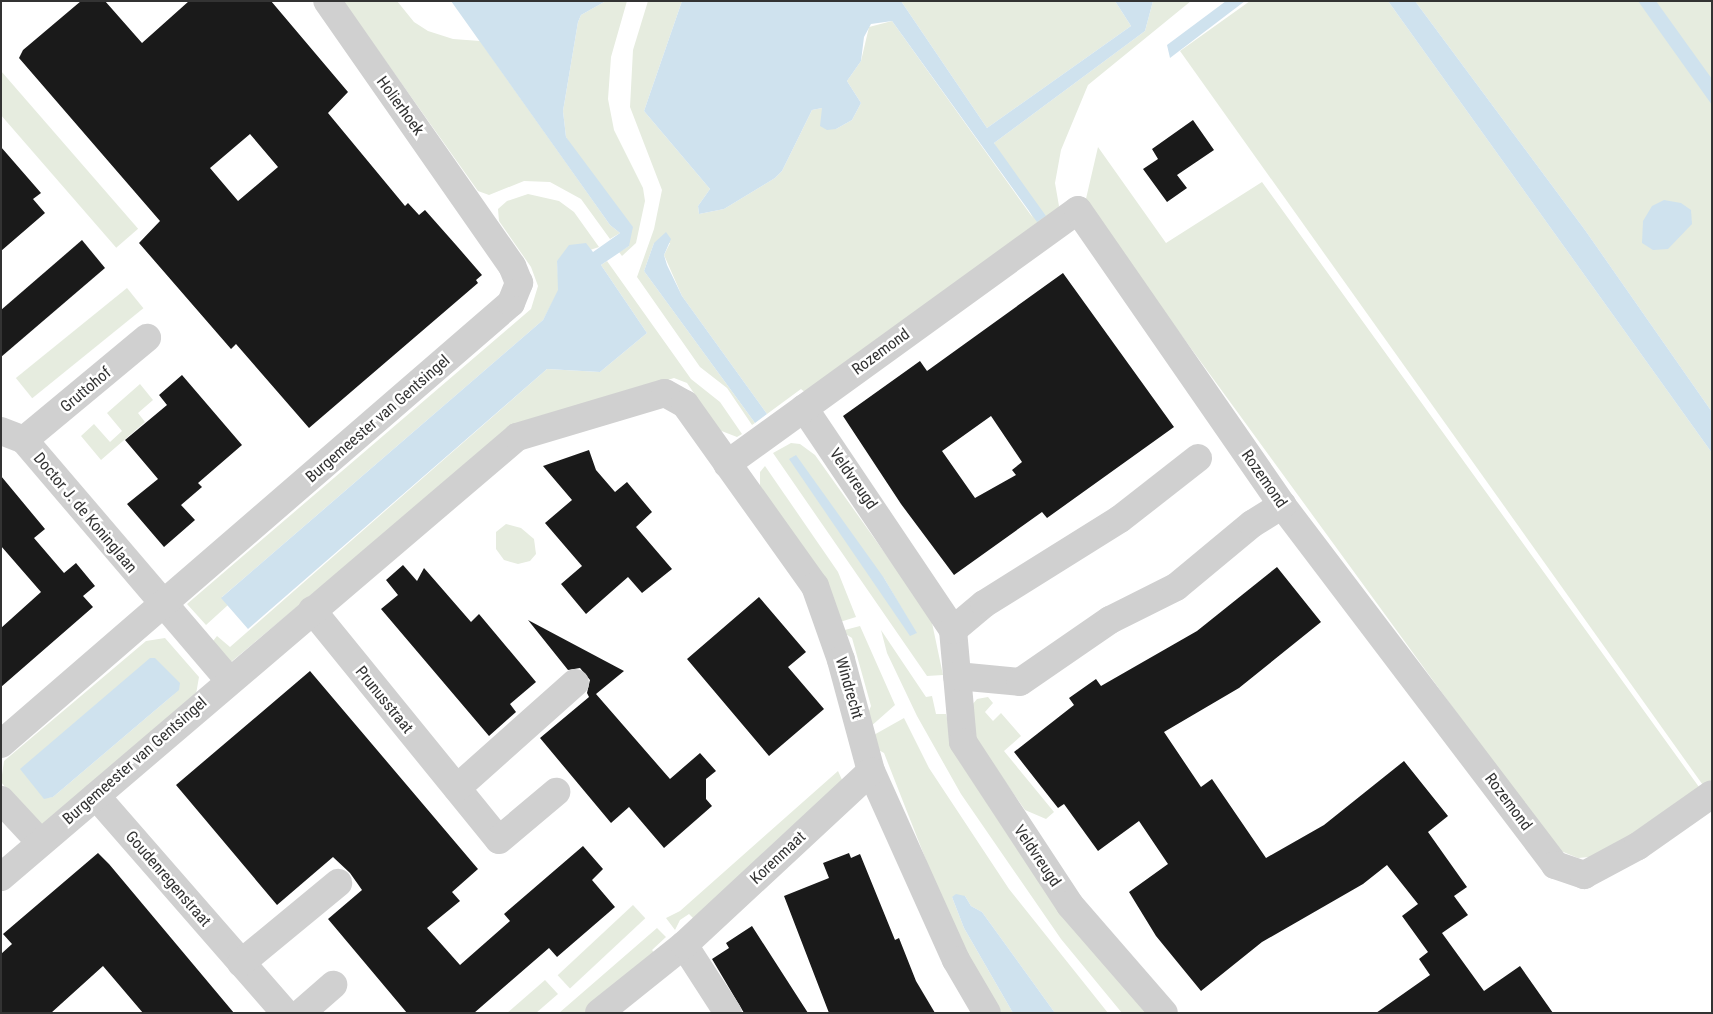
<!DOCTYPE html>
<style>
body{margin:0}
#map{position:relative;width:1713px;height:1014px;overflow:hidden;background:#fff;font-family:"Roboto Condensed",sans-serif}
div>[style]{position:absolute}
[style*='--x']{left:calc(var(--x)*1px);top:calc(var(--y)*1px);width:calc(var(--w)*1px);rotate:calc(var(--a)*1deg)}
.green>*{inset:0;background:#e6ecdf;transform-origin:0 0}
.water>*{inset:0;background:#cfe2ee}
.building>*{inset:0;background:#1a1a1a}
.minor>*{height:28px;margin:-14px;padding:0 14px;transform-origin:14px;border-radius:14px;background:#d0d0d0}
span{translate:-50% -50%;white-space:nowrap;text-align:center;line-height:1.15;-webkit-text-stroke:5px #fff;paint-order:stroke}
.street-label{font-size:16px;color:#333}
.frame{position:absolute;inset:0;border:2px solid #333;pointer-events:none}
</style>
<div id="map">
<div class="green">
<i style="clip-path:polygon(343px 1px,397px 1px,414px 22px,428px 31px,453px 39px,480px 41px,610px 225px,620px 233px,610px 239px,581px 199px,550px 182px,524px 181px,489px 195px,478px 191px)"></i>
<i style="clip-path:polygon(606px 1px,627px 1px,611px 57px,608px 99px,614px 130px,643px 188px,645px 201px,636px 243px,622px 256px,619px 252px,629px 246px,566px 137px,563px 111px,578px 22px,581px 15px)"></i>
<i style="clip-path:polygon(648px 1px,682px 1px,644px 111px,710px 189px,698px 206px,699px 214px,724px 209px,775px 178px,782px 171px,812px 110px,822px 108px,836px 129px,852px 120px,861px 103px,847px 81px,861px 61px,869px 27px,892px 21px,1033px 218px,994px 143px,1145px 31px,1153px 1px,1191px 1px,1088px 85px,1061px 150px,1055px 183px,1059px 206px,1055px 217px,807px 394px,801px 389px,767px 414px,682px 296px,664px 255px,670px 243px,654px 243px,644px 271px,755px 423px,752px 425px,727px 388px,700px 367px,637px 277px,654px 229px,662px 190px,630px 107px,633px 50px)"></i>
<i style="clip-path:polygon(901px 1px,1115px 1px,1131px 26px,987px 128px)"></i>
<i style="clip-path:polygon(1250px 1px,1388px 1px,1712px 453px,1712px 783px,1705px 788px,1180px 51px)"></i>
<i style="clip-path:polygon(1415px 1px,1712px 1px,1712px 412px,1585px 230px)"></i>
<i style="left:1px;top:71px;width:209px;height:29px;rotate:49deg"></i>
<i style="clip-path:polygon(1098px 147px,1166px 243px,1262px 182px,1699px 787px,1600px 856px,1578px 858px,1556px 849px,1085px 203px)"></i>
<i style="clip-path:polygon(528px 194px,559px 201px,574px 212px,599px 247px,557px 261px,559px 290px,543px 320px,222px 597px,228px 605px,206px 625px,187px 604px,531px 309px,538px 286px,531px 267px,499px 221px,498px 209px,507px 201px)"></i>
<i style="clip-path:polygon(607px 261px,691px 379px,720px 402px,742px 434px,737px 437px,719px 430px,687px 383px,674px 378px,508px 431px,231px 662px,213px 641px,217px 636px,230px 647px,547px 369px,600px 372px,647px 333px,601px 265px)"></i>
<i style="left:127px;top:288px;width:26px;height:143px;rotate:51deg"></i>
<i style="clip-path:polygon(140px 384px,153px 400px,138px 413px,145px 422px,101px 460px,81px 436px,94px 424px,110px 442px,122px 431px,107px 413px)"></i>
<i style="clip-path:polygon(evenodd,791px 443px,800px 444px,815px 455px,931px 618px,943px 675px,927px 676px,773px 453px,791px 443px,871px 574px,884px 578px,916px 633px,910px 635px,871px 574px)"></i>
<i style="clip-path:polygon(765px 466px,838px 572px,856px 617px,840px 622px,760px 488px,760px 472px)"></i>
<i style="clip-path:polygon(506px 524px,521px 528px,534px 539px,536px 554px,530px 561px,518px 564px,504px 560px,496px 549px,496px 532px)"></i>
<i style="clip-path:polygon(860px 626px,895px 705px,869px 728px,866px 718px,871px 706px,852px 638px,841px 631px)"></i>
<i style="clip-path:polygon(881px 630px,926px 697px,932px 696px,936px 714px,946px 714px,955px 751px,1153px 1013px,1122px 1013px,1061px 939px,961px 794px,917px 716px,887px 653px)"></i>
<i style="clip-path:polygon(evenodd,165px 638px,199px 677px,195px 700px,43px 825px,34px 822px,1px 782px,4px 761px,146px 641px,165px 638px,179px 690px,53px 797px,44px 798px,179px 690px)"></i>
<i style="clip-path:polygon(988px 697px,993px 703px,985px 712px,993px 721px,1001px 713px,1021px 736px,1004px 751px,1054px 812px,1046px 819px,1025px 810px,976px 740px,972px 705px,977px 699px)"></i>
<i style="clip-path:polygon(904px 718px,929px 768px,1009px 889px,1108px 1013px,1055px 1013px,982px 912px,971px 906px,965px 896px,952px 897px,964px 928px,1013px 1013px,998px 1013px,922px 870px,926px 860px,884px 753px,875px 748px,872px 736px)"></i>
<i style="clip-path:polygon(838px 771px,843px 782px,697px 922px,689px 914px,680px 920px,675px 930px,666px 918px,680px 911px)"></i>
<i style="left:633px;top:905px;width:18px;height:103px;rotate:47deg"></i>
<i style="clip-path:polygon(657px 928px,666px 937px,652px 950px,657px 956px,584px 1013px,559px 1013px)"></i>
<i style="clip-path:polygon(545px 980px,558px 994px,536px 1013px,507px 1013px)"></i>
</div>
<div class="water">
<i style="clip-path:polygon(451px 1px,606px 1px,581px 15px,578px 22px,563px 111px,566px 137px,633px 227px,629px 246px,601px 265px,647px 333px,600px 372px,547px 369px,248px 629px,221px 598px,543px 320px,558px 290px,557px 261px,569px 245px,586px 243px,593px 252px,620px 233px,610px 225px)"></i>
<i style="clip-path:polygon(682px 1px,901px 1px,987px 128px,1131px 26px,1115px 1px,1153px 1px,1145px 31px,994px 143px,1046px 216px,1037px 222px,892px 21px,871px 24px,864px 37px,861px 61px,847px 81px,861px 103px,852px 120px,836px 129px,827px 130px,820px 126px,822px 108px,812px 110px,782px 171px,775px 178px,724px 209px,699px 214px,698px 206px,710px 189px,644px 111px)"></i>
<i style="clip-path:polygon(1226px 1px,1245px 1px,1170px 58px,1167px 45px)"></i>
<i style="clip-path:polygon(1388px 1px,1415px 1px,1585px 230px,1712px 412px,1712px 453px)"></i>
<i style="clip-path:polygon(1638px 1px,1656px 1px,1712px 79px,1712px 105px)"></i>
<i style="clip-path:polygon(1664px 200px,1681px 203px,1691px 210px,1692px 224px,1668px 249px,1653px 250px,1642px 243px,1643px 221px,1652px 206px)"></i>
<i style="clip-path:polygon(666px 232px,671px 239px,664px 255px,667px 265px,682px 296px,767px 414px,755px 423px,644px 271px,654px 243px)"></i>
<i style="clip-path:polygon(796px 455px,884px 578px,917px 633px,910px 636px,789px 459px)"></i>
<i style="clip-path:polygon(150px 658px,155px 658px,180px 683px,179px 690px,53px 797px,44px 799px,20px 769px)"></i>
<i style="clip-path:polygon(956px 894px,965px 896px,971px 906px,982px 912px,1055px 1013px,1013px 1013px,964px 928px,952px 897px)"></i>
</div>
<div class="building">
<i style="clip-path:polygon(evenodd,81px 1px,105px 1px,142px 43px,189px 1px,271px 1px,348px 92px,328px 113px,405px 206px,408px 203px,419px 215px,425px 210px,456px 245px,482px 275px,476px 280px,478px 283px,309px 428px,236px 344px,231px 349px,139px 243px,160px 221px,19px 58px,23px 50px,81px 1px,250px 134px,278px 167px,238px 201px,210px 168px,250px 134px)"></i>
<i style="clip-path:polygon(1193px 120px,1214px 150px,1177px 175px,1187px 188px,1167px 202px,1143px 169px,1158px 159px,1152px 149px)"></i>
<i style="clip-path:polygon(1px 147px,41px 193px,33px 199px,45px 213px,1px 251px)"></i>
<i style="clip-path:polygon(82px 240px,105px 268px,1px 357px,1px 310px)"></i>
<i style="clip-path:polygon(evenodd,1063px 273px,1174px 427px,1047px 518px,1042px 512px,954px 575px,901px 504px,843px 416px,920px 361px,927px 371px,1063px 273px,991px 416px,1022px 462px,1012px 470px,1016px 475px,975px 498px,942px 451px,991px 416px)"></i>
<i style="clip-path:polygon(182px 375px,242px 445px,198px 483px,202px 487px,181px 505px,195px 520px,164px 547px,127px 504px,158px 479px,125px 440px,167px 405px,159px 395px)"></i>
<i style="clip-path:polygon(589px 450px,596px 470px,615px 492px,627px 482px,652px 512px,636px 527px,672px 569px,642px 593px,628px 577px,586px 614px,561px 584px,582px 566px,545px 523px,572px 500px,543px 466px)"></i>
<i style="clip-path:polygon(1px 476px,45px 529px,34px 538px,64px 573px,76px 563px,95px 586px,83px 596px,93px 607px,1px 687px,1px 628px,41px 592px,1px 546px)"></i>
<i style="clip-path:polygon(403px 565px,417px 581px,424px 568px,471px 622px,479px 614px,536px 682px,510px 704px,516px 712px,489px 736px,381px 609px,398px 595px,386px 580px)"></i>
<i style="clip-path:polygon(1277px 567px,1321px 622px,1239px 688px,1164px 732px,1201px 787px,1212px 779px,1266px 858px,1324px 825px,1404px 761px,1448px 816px,1428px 832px,1467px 887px,1454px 896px,1468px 915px,1442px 933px,1484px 991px,1520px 966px,1553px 1013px,1376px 1013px,1430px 975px,1419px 959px,1428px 952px,1402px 916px,1418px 904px,1387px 865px,1363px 884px,1262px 942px,1201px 991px,1156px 936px,1129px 892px,1168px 864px,1139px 821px,1098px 851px,1064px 804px,1058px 808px,1014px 752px,1074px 705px,1069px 698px,1096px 679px,1101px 686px,1197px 631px)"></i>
<i style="clip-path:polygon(759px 597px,806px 652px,788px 667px,824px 709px,769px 756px,687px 659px)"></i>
<i style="clip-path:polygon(528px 620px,624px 671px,596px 694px,670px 779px,700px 753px,716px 771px,706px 779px,706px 799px,712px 806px,664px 848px,629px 807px,611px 823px,540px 738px,589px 697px,587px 693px,590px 680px,580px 668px,568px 670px)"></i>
<i style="clip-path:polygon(310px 671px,478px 869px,452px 892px,460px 901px,427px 928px,460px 965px,510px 921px,504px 914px,583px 846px,603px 869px,592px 880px,615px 907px,557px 957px,549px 948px,474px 1013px,407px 1013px,328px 919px,362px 890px,350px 873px,333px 857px,277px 905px,176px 785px)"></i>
<i style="clip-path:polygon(98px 853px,109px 864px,234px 1013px,143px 1013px,103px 966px,51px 1013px,1px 1013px,1px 954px,12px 944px,3px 934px)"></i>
<i style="clip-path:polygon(849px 853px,851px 858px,860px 854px,895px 940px,899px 938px,916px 981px,935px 1013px,829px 1013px,784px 896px,829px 878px,823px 863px)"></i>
<i style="clip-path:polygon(752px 926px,808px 1013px,744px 1013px,712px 959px,729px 948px,726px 943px)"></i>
</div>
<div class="minor">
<i style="--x:804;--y:408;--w:267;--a:56.1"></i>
<i style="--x:953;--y:630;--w:112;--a:84.9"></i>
<i style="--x:963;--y:742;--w:195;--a:56.7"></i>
<i style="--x:1070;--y:905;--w:143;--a:49"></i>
<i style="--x:1;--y:431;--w:25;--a:21"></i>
<i style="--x:24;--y:440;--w:316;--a:49.5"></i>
<i style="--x:24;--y:440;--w:160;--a:-39.7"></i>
<i style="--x:727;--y:464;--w:433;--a:-35.9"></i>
<i style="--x:1078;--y:210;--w:359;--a:55.3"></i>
<i style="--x:1282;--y:505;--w:452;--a:52.8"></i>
<i style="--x:1555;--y:865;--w:31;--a:19"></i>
<i style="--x:1584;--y:875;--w:61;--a:-28.2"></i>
<i style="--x:1638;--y:846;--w:90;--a:-35.1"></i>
<i style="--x:312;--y:610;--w:296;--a:50.9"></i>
<i style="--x:499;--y:840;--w:75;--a:-40.1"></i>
<i style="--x:953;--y:630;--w:40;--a:-40"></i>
<i style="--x:984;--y:604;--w:160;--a:-32"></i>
<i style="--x:1120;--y:519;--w:99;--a:-38"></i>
<i style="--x:957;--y:676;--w:63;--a:5.4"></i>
<i style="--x:1020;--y:682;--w:109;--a:-34.6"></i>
<i style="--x:1110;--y:620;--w:74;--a:-26.6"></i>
<i style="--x:1176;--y:587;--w:99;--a:-39.7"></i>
<i style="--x:1252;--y:524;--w:36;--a:-32"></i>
<i style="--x:1;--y:744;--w:674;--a:-40.85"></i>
<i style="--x:511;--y:303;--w:22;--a:-68"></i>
<i style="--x:519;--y:283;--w:18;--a:-112"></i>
<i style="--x:512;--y:266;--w:323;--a:-124.9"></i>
<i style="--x:457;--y:788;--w:158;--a:-41.7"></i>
<i style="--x:96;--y:796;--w:288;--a:48.9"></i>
<i style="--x:1;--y:800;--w:57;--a:47.1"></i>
<i style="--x:1;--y:877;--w:678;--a:-40.45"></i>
<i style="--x:517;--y:437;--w:154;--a:-16.6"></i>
<i style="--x:665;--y:393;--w:23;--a:29"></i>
<i style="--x:685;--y:404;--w:224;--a:54.5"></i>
<i style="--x:815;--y:586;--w:78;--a:70.6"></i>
<i style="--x:841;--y:660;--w:115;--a:74.9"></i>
<i style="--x:871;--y:771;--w:207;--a:65.8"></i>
<i style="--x:956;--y:960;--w:61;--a:59.7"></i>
<i style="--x:684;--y:945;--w:81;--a:57.1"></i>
<i style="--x:241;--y:963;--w:126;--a:-39.5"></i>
<i style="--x:301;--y:1013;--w:43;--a:-41.2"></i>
<i style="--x:599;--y:1013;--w:109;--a:-38.7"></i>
<i style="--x:684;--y:945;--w:255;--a:-42.9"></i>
</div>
<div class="street-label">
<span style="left:400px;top:106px;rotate:54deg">Holierhoek</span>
<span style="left:881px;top:352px;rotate:-36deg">Rozemond</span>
<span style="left:86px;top:390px;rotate:-40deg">Gruttohof</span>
<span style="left:378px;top:419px;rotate:-41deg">Burgemeester van Gentsingel</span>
<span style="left:853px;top:479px;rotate:55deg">Veldvreugd</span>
<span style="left:1264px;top:479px;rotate:55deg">Rozemond</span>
<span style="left:85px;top:513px;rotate:50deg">Doctor J. de Koninglaan</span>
<span style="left:849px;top:688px;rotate:74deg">Windrecht</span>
<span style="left:384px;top:700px;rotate:51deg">Prunusstraat</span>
<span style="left:135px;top:761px;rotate:-41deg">Burgemeester van Gentsingel</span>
<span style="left:1508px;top:802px;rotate:53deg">Rozemond</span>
<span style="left:1037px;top:856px;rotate:56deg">Veldvreugd</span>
<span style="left:778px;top:858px;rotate:-43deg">Korenmaat</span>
<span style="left:168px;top:879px;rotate:49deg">Goudenregenstraat</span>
</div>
<div class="frame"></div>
</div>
